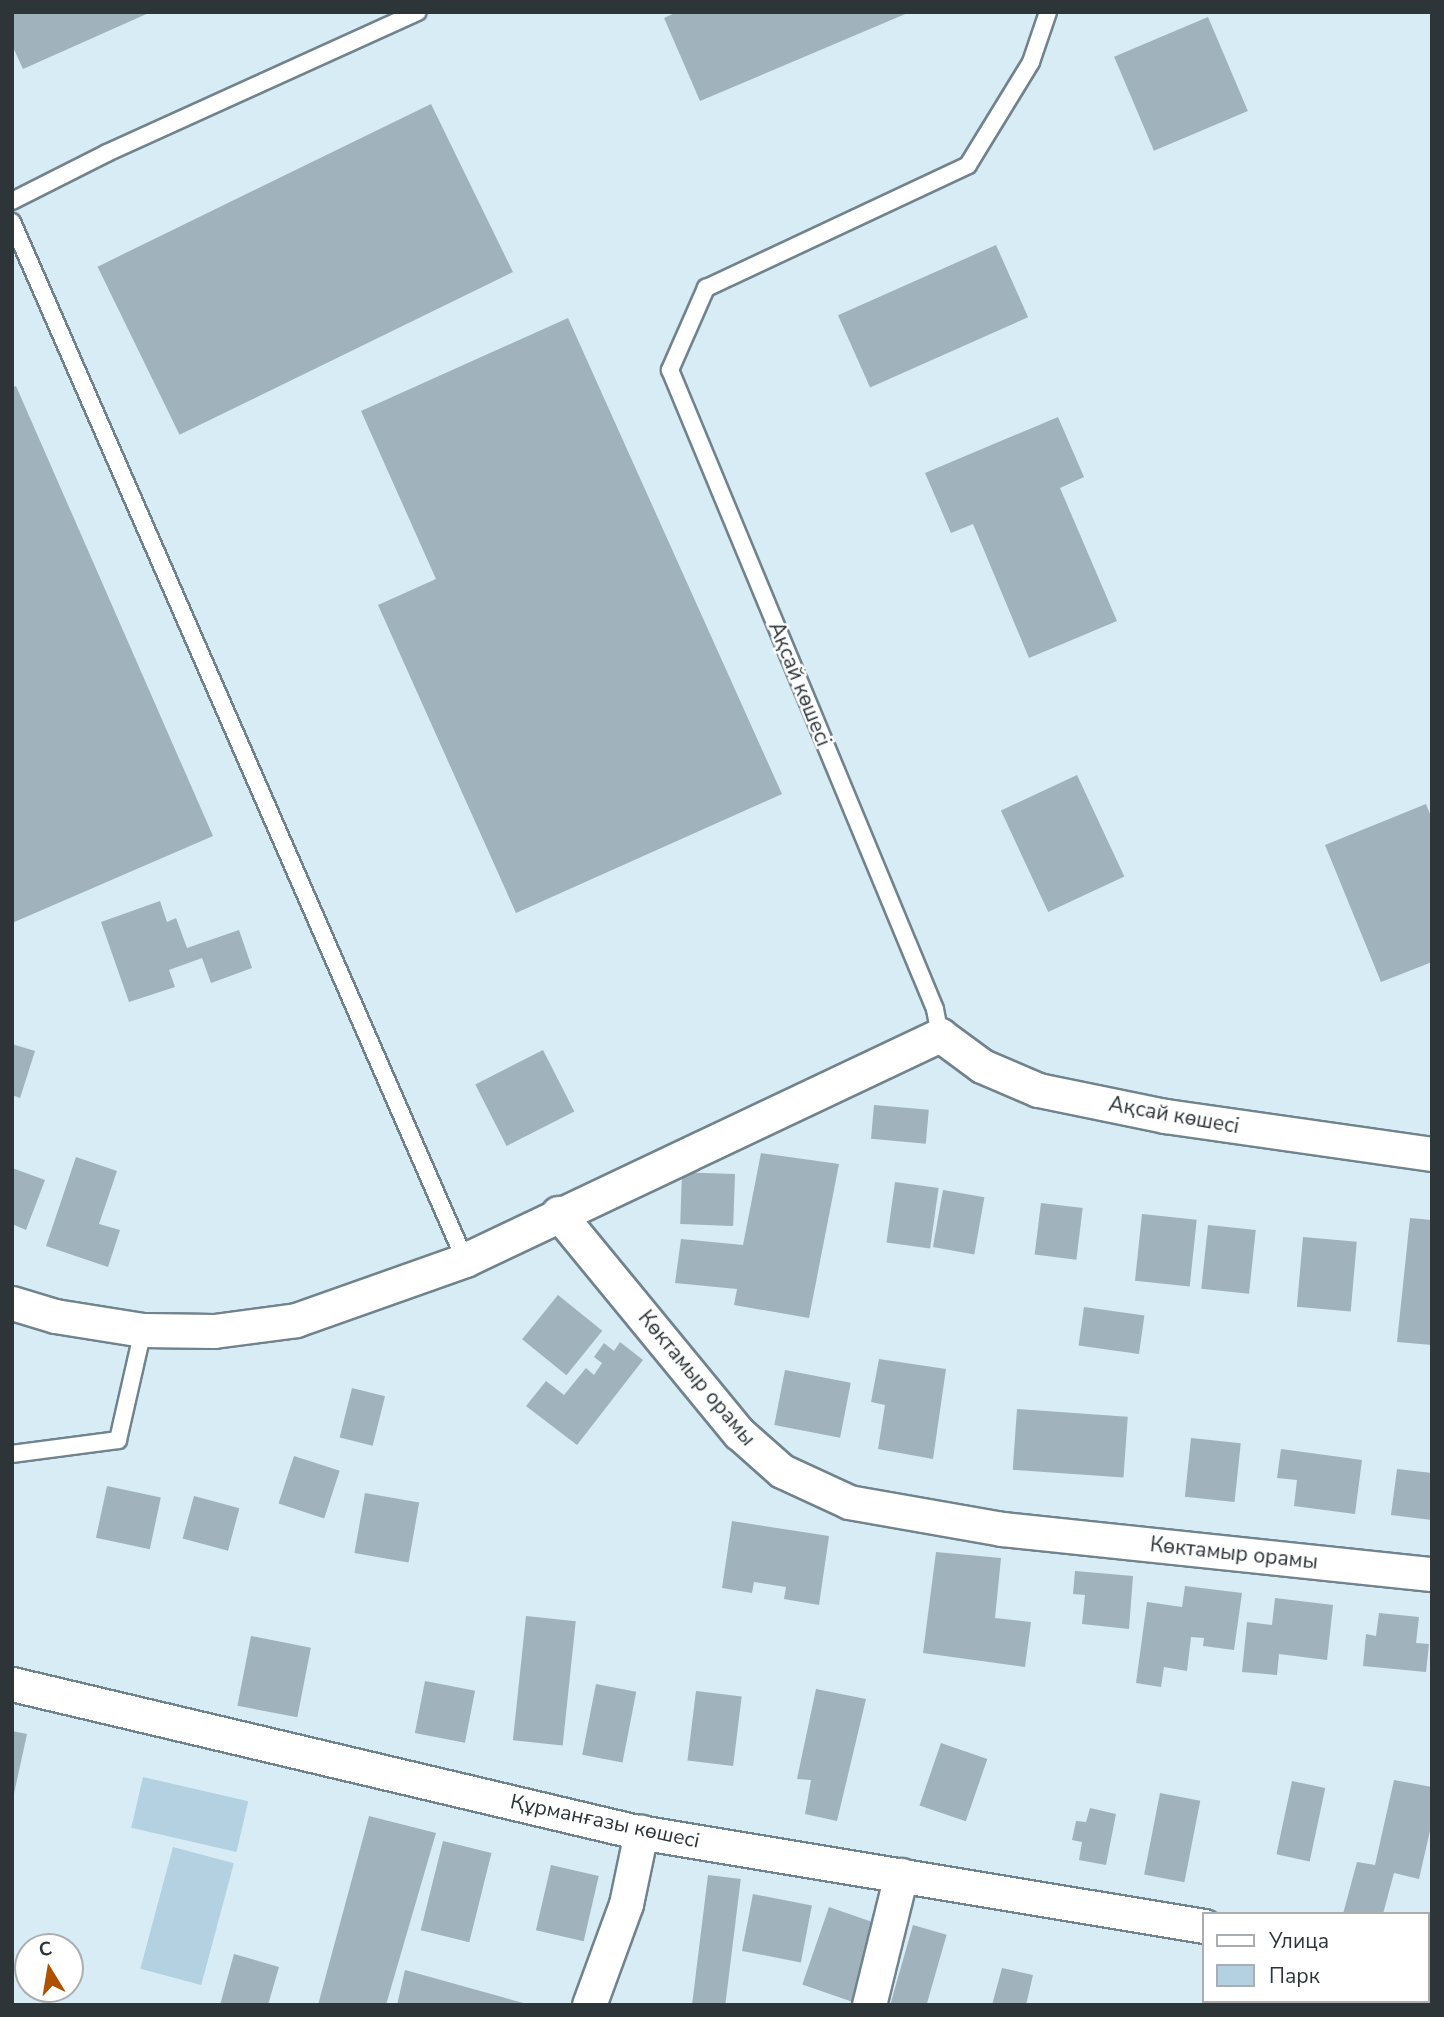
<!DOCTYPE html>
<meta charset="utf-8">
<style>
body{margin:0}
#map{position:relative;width:1444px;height:2017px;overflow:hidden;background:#d8ecf6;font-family:"Nunito Sans",sans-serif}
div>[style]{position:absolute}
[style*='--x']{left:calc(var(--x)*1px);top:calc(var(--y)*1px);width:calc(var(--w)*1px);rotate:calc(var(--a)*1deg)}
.green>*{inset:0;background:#b3d1e1;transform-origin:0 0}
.building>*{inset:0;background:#a0b2bc;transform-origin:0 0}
.roads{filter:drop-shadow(2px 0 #71838c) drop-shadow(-2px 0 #71838c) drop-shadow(0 2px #71838c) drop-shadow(0 -2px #71838c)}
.service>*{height:16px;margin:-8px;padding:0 8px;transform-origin:8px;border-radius:8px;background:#fff}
.minor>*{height:33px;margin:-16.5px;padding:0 16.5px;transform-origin:16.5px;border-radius:16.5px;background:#fff}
span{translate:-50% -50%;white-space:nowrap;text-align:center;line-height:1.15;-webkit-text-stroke:5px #fff;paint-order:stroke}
.street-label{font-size:21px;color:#2d3539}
.frame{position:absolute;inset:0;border:14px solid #2d3539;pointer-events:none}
.legend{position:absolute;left:1202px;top:1912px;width:228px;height:91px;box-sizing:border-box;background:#fff;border:2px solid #abaeb0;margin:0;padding:9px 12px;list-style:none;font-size:21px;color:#2d3539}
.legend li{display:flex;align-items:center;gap:14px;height:35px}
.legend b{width:35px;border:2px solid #abaeb0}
.north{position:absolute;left:14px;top:1933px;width:70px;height:70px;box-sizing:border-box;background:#fff;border:2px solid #abaeb0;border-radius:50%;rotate:349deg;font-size:19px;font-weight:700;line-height:28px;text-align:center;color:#2d3539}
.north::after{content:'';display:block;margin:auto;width:24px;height:32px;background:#af5100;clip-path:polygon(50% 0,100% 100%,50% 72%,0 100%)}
</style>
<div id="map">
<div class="green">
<i style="left:143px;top:1777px;width:108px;height:52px;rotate:13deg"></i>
<i style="left:173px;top:1847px;width:63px;height:126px;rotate:15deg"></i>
</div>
<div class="building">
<i style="clip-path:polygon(12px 12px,151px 12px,23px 69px,12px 45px)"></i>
<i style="clip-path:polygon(677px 12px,910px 12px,700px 101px,664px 18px)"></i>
<i style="left:1208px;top:17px;width:102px;height:102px;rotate:67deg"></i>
<i style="left:431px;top:104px;width:187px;height:371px;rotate:64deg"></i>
<i style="left:996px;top:245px;width:79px;height:173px;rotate:66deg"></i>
<i style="clip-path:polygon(568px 318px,782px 794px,516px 913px,378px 605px,436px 579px,361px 411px)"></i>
<i style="clip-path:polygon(16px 386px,213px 836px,12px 923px,12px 388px)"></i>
<i style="clip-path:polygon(1058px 417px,1084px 477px,1060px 488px,1117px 621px,1029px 658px,973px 524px,951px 533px,925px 473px)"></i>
<i style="left:1077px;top:775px;width:112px;height:84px;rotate:65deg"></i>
<i style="clip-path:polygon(1426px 804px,1432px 819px,1432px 962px,1381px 982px,1325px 845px)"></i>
<i style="clip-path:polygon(160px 901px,167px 922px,176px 918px,187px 948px,239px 930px,252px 968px,211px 983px,202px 958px,169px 970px,175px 987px,129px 1002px,101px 922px)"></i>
<i style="clip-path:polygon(12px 1044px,35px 1051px,20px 1098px,12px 1095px)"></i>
<i style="left:543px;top:1050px;width:69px;height:76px;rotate:63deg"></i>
<i style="left:874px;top:1105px;width:55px;height:34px;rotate:5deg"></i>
<i style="clip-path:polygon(761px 1153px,839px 1164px,809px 1318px,734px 1305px,737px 1289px,675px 1283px,681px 1239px,743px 1245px)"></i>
<i style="clip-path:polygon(76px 1157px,117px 1171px,99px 1224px,120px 1230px,108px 1267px,46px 1246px)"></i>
<i style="clip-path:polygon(12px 1168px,45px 1180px,26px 1230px,12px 1224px)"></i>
<i style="left:735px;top:1174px;width:52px;height:53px;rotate:92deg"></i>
<i style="left:895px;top:1182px;width:44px;height:61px;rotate:8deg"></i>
<i style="left:943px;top:1190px;width:42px;height:58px;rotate:10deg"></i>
<i style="left:1041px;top:1203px;width:42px;height:52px;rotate:7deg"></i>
<i style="left:1142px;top:1214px;width:55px;height:67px;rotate:6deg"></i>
<i style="clip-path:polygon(1410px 1218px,1432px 1220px,1432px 1345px,1397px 1342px)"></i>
<i style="left:1208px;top:1225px;width:48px;height:64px;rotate:6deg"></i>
<i style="left:1303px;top:1237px;width:54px;height:70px;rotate:5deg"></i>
<i style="left:558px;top:1295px;width:57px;height:57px;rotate:39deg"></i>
<i style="left:1084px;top:1307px;width:61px;height:39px;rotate:8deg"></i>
<i style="clip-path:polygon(620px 1342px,643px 1360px,577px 1445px,526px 1406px,546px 1381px,564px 1395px,586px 1368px,594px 1375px,602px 1363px,594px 1357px,604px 1343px,614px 1351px)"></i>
<i style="clip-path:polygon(879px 1359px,946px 1369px,933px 1459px,878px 1449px,885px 1405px,871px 1402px)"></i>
<i style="left:785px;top:1370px;width:67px;height:56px;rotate:11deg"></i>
<i style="left:352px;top:1388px;width:34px;height:51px;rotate:14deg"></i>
<i style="left:1017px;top:1409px;width:111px;height:61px;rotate:4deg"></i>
<i style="left:1191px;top:1438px;width:50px;height:59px;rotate:6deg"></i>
<i style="clip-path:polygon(1281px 1449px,1362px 1460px,1355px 1514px,1294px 1506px,1297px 1480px,1277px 1478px)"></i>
<i style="left:294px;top:1456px;width:48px;height:50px;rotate:18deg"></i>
<i style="clip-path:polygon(1397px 1469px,1432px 1473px,1432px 1520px,1391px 1515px)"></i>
<i style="left:107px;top:1486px;width:55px;height:53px;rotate:12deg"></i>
<i style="left:365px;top:1493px;width:55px;height:61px;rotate:10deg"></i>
<i style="left:194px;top:1496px;width:47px;height:44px;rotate:15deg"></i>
<i style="clip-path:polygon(732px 1521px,829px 1536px,819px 1605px,784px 1599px,786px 1587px,754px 1582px,752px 1593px,722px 1588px)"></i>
<i style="clip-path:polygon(936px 1552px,1001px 1558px,995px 1618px,1031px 1622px,1025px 1667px,923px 1653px)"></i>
<i style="clip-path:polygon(1075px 1571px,1133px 1576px,1129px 1629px,1082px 1624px,1085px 1595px,1073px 1594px)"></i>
<i style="clip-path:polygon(1185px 1586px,1242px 1593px,1234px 1650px,1203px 1646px,1204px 1638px,1191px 1637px,1187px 1671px,1164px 1667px,1161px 1687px,1136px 1683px,1147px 1602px,1182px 1607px)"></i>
<i style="clip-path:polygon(1275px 1598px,1333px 1605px,1327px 1660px,1279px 1654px,1277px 1675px,1242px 1672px,1247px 1622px,1272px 1625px)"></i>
<i style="clip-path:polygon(1379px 1613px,1419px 1617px,1416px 1643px,1429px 1644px,1426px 1672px,1363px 1666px,1366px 1634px,1376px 1636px)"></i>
<i style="left:526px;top:1616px;width:50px;height:125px;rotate:6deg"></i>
<i style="left:251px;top:1636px;width:61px;height:71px;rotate:11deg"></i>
<i style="left:425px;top:1681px;width:51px;height:53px;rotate:11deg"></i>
<i style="left:596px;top:1684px;width:41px;height:72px;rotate:11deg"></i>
<i style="clip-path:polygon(816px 1689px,866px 1699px,837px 1821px,805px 1814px,811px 1780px,797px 1779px)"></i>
<i style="left:696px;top:1691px;width:46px;height:70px;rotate:7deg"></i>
<i style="clip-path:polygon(12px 1731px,27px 1734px,13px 1798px,12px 1798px)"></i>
<i style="left:941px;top:1743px;width:49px;height:66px;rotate:19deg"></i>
<i style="clip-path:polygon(1394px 1780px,1432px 1787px,1432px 1822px,1419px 1879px,1394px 1873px,1383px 1914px,1343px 1914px,1357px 1862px,1375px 1865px)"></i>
<i style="left:1292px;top:1781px;width:34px;height:75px;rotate:12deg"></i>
<i style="left:1160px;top:1793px;width:41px;height:83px;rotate:11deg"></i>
<i style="clip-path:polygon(1090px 1808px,1116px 1814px,1106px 1865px,1079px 1860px,1082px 1842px,1072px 1840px,1076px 1821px,1086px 1822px)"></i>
<i style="clip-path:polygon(369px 1816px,436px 1833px,386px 2005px,318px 2005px)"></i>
<i style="left:443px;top:1841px;width:50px;height:92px;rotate:14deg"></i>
<i style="left:551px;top:1865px;width:49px;height:67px;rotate:13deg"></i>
<i style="left:708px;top:1875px;width:33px;height:132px;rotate:7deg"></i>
<i style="left:753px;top:1894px;width:60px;height:58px;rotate:11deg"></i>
<i style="left:829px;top:1907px;width:52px;height:82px;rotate:19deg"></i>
<i style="left:913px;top:1925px;width:35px;height:84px;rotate:16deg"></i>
<i style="clip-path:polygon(234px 1954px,279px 1967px,268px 2005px,220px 2005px)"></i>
<i style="clip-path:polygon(1002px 1968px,1033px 1975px,1026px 2005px,992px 2005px)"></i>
<i style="clip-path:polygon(405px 1970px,527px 2004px,526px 2005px,397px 2005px)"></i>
</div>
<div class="roads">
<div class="service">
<i style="--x:12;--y:201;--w:106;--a:-26.8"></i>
<i style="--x:107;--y:153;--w:341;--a:-24.4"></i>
<i style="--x:12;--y:222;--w:1133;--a:66.42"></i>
<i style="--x:940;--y:1035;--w:26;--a:-101"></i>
<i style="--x:935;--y:1009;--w:692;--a:-112.52"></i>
<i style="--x:670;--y:370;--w:90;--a:-66.3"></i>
<i style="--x:706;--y:288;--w:289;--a:-25.1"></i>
<i style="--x:968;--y:165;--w:121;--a:-58.5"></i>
<i style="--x:1031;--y:62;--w:53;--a:-71.2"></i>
<i style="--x:12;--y:1454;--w:107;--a:-7.5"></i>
<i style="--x:118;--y:1440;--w:113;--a:-77.2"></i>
</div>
<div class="minor">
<i style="--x:558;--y:1213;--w:285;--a:50.6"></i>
<i style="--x:739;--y:1433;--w:57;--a:41.5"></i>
<i style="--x:782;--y:1471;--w:74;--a:24.8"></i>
<i style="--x:849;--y:1502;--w:155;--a:10"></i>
<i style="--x:1002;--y:1529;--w:432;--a:6"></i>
<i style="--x:12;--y:1303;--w:45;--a:16.8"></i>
<i style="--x:55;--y:1316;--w:89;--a:9"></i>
<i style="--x:143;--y:1330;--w:71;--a:0.8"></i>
<i style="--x:214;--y:1331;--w:83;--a:-7.6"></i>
<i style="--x:296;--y:1320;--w:179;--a:-19.5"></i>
<i style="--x:465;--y:1260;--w:526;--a:-25.35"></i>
<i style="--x:940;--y:1035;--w:52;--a:36.4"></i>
<i style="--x:982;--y:1066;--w:61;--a:23.2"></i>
<i style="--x:1038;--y:1090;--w:130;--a:11.6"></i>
<i style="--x:1165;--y:1116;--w:270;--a:8.1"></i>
<i style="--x:12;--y:1684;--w:638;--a:13.32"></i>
<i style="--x:633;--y:1831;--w:579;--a:9.45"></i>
<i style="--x:1428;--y:1963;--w:4;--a:14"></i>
<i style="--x:589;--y:2005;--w:108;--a:-69.9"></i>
<i style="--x:626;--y:1904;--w:74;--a:-78.2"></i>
<i style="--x:869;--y:2005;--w:134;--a:-76.2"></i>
</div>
</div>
<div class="street-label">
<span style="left:800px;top:684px;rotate:68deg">Ақсай көшесі</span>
<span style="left:1174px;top:1115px;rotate:10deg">Ақсай көшесі</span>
<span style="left:697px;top:1378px;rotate:50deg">Көктамыр орамы</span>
<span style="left:1234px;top:1553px;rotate:6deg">Көктамыр орамы</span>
<span style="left:605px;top:1821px;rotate:12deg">Құрманғазы көшесі</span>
</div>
<div class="frame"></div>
<ul class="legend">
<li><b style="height:9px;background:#fff"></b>Улица</li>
<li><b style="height:19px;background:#b3d1e1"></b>Парк</li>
</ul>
<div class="north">С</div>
</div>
